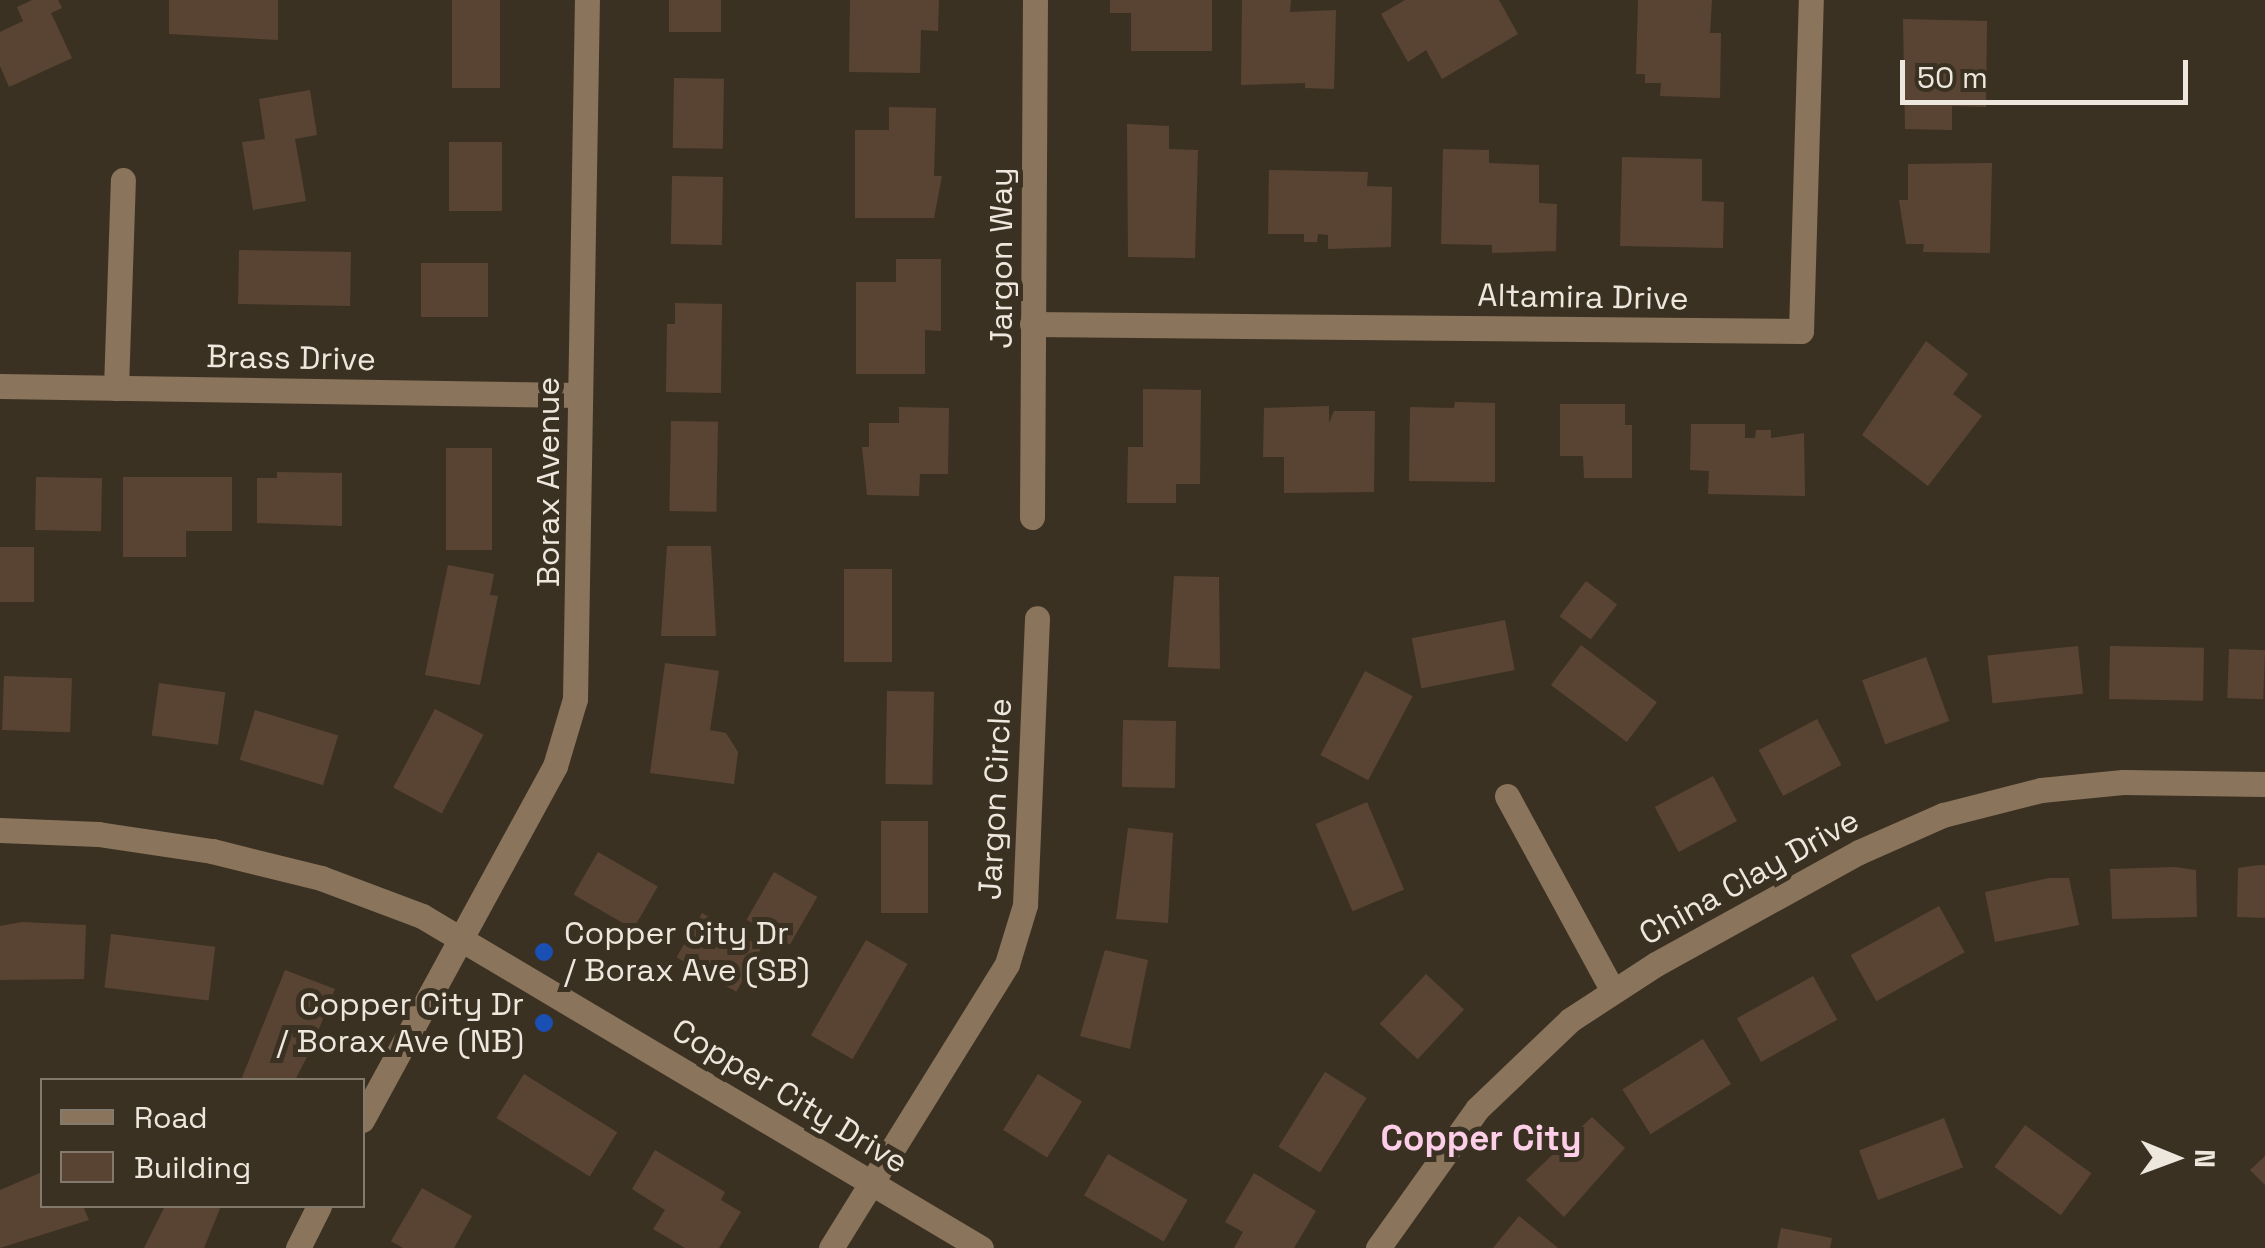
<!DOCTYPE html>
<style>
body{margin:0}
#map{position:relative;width:2265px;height:1248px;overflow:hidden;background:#3b3122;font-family:"Space Grotesk",sans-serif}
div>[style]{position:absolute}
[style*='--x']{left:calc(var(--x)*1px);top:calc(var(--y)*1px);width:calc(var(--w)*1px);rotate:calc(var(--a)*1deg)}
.building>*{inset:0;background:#594433;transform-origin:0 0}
.minor>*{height:25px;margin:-12.5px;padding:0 12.5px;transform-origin:12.5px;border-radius:12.5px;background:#8a745c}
.dots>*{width:28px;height:28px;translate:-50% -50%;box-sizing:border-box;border:5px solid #3b3122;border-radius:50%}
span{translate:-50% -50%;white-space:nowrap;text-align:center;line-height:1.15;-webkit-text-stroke:10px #3b3122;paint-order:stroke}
.street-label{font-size:32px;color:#ede7dd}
.poi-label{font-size:32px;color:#ede7dd}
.left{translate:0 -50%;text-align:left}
.right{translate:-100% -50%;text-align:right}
.neighbourhood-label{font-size:35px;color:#fccee7;font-weight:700}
.legend{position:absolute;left:40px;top:1078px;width:325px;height:130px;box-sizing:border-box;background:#3b3122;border:2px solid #827a6d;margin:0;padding:12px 18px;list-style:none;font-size:30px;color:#ede7dd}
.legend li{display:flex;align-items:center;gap:20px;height:50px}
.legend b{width:50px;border:2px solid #827a6d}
.north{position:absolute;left:2125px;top:1108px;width:100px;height:100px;-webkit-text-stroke:8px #3b3122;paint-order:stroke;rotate:91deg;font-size:28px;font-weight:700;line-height:40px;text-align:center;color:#ede7dd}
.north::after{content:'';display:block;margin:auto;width:35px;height:45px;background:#ede7dd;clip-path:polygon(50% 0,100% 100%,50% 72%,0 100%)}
.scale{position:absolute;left:1900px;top:60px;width:288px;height:45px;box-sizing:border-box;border:5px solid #ede7dd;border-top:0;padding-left:12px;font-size:30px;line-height:35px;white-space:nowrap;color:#ede7dd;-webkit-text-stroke:8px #3b3122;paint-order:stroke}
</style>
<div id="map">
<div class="building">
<i style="clip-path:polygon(32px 0,58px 0,62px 8px,51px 13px,72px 58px,9px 87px,0 66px,0 32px,23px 21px,17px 7px)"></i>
<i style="clip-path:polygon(169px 0,278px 0,278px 40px,169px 34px)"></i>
<i style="left:452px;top:0;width:48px;height:88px"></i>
<i style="left:669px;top:0;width:52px;height:32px"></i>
<i style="clip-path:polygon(850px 0,939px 0,938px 31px,921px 30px,920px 73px,849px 72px)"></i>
<i style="clip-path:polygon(1110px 0,1212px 0,1212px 51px,1131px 51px,1131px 13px,1110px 13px)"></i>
<i style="clip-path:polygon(1242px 0,1291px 0,1290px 12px,1336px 10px,1334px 89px,1305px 88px,1305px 83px,1241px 85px)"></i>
<i style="clip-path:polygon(1405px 0,1499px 0,1518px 34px,1442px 79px,1426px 50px,1408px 62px,1381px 14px)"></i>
<i style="clip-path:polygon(1638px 0,1712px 0,1710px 33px,1721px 33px,1720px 98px,1660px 96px,1661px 83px,1645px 83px,1645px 74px,1636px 74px)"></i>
<i style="clip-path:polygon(1903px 19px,1987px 21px,1986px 107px,1952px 106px,1952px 130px,1905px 129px)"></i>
<i style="left:674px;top:78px;width:50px;height:70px;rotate:1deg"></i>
<i style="clip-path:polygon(310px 90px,317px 135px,295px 139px,306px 201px,253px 210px,242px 142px,265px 139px,259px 99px)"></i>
<i style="clip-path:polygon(889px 107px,936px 108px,934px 176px,942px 176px,934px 218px,855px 218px,855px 130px,889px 130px)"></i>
<i style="clip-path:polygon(1127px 124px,1169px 126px,1169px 149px,1198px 150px,1195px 258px,1128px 257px)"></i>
<i style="left:449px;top:142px;width:53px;height:69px"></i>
<i style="clip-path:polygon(1443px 149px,1489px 150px,1489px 163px,1539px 165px,1539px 203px,1557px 204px,1556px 251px,1492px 253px,1492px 245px,1441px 244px)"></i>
<i style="clip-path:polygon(1622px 157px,1702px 159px,1702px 201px,1724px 202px,1723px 248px,1620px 246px)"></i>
<i style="clip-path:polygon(1992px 163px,1990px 253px,1923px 252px,1924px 244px,1906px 244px,1899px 200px,1908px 200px,1908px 164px)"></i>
<i style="clip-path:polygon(1269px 170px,1368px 172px,1367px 186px,1392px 187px,1391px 247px,1328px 249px,1328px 235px,1318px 234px,1317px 242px,1304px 242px,1304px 234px,1268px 234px)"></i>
<i style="left:672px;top:176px;width:51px;height:68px;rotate:1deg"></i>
<i style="left:239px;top:250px;width:112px;height:54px;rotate:1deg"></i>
<i style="clip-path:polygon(896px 259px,941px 259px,941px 331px,925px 330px,925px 374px,856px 374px,856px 282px,896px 282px)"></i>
<i style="left:421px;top:263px;width:67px;height:54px"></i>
<i style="clip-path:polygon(675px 303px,722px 304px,721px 393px,666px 392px,667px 324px,675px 324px)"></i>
<i style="clip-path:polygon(1926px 341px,1968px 374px,1953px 394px,1982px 416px,1928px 486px,1862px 435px)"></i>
<i style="clip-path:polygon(1143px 389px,1201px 390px,1200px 484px,1176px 484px,1176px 503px,1127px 503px,1128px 447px,1143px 447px)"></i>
<i style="clip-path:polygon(1455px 402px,1495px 403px,1495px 482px,1409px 481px,1410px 407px,1454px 408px)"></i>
<i style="clip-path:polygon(1560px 404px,1625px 404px,1625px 425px,1632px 425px,1632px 478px,1584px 478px,1583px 456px,1560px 456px)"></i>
<i style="clip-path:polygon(1329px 406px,1329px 423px,1334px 411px,1375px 411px,1374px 492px,1284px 493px,1284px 457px,1263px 457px,1264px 408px)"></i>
<i style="clip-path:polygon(899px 407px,949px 408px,948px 474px,920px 474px,919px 496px,867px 495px,862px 447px,869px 447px,869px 423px,899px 423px)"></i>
<i style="left:671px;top:421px;width:47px;height:90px;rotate:1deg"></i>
<i style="clip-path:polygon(1691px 424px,1745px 424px,1745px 438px,1755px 438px,1756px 430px,1771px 430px,1771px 438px,1804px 433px,1805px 496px,1708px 494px,1709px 471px,1690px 470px)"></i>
<i style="left:446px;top:448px;width:46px;height:102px"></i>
<i style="clip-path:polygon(277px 472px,342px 473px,342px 526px,257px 523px,257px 478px,277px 478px)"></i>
<i style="left:36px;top:477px;width:66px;height:53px;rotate:1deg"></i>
<i style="clip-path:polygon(123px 477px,232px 477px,232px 531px,186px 531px,186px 557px,123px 557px)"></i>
<i style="clip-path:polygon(667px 546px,711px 546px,716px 636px,661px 636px)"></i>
<i style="left:0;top:547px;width:34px;height:55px"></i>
<i style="clip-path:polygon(448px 565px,494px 574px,490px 595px,498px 596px,480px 685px,425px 675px)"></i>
<i style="left:844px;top:569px;width:48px;height:93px"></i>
<i style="clip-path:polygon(1174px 576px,1219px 577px,1220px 669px,1168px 667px)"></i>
<i style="left:1586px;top:581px;width:39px;height:44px;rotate:37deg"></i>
<i style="left:1505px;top:620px;width:51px;height:95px;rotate:79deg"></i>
<i style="left:1581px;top:645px;width:95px;height:50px;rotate:37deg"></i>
<i style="left:2078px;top:646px;width:48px;height:91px;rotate:84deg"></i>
<i style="left:2110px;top:646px;width:94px;height:53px;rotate:1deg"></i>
<i style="left:2229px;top:649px;width:36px;height:49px;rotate:2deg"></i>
<i style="left:1926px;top:657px;width:68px;height:68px;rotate:70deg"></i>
<i style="clip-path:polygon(665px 663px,719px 671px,710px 730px,726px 733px,738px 752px,734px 784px,650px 773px)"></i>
<i style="left:1365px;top:671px;width:54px;height:95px;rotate:28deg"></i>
<i style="left:4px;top:676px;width:68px;height:54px;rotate:2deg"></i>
<i style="left:159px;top:683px;width:67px;height:53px;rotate:8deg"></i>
<i style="left:887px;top:691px;width:47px;height:93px;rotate:1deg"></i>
<i style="left:435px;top:709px;width:55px;height:89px;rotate:28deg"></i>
<i style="left:255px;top:710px;width:87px;height:52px;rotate:17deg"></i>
<i style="left:1817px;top:719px;width:52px;height:66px;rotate:62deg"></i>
<i style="left:1123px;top:720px;width:53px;height:67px;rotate:1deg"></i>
<i style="left:1713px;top:776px;width:51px;height:66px;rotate:62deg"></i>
<i style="left:1367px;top:802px;width:95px;height:56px;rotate:67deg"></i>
<i style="left:881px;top:821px;width:47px;height:92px"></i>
<i style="clip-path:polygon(1128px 828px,1173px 833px,1168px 923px,1116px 919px)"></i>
<i style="left:598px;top:852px;width:69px;height:49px;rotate:30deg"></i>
<i style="clip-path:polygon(2259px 865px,2265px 865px,2265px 918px,2237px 917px,2238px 868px)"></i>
<i style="clip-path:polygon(2175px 867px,2196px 870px,2197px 917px,2112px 919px,2110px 869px)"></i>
<i style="left:774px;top:872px;width:50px;height:55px;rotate:30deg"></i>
<i style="clip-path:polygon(2049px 878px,2069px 878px,2079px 925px,1995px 942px,1985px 892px)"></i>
<i style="left:1939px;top:906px;width:53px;height:101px;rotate:61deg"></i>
<i style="left:702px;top:913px;width:69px;height:51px;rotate:30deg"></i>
<i style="clip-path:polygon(22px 922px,86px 925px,84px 979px,0 980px,0 926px)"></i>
<i style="left:111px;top:934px;width:105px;height:54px;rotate:7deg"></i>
<i style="left:866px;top:940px;width:48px;height:110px;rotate:30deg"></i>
<i style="clip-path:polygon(1105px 950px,1148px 960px,1130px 1049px,1080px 1036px)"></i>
<i style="clip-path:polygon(285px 970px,335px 989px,310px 1051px,295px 1080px,241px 1080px)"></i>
<i style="left:1426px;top:974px;width:52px;height:68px;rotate:43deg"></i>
<i style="left:1813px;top:976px;width:50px;height:87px;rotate:61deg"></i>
<i style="left:1703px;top:1039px;width:53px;height:95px;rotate:58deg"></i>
<i style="left:1325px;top:1072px;width:49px;height:88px;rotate:32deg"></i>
<i style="left:524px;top:1074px;width:110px;height:52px;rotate:32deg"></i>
<i style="left:1038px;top:1074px;width:52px;height:66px;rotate:32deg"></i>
<i style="clip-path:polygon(1592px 1117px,1625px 1148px,1564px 1217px,1526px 1180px)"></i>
<i style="left:1944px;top:1118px;width:53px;height:91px;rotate:69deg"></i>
<i style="left:2025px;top:1125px;width:82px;height:52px;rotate:36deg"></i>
<i style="clip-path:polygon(655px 1150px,725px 1192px,721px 1200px,741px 1212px,719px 1248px,685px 1248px,653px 1229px,665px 1210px,632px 1189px)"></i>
<i style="left:1108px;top:1154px;width:92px;height:48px;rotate:30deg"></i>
<i style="clip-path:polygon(2265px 1156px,2265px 1185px,2250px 1170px)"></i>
<i style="clip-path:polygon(42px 1172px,42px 1206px,83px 1206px,89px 1220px,0 1248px,0 1190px)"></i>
<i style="clip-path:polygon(1254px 1173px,1316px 1211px,1294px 1248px,1234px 1248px,1243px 1232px,1225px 1222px)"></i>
<i style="clip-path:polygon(422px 1188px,472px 1216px,454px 1248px,403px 1248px,391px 1241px)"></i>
<i style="clip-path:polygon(165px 1206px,221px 1206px,204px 1248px,144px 1248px)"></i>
<i style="clip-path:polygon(1519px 1216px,1558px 1248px,1493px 1248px)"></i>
<i style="clip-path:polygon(1781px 1228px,1832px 1238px,1830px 1248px,1777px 1248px)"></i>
</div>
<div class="minor">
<i style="--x:1032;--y:324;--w:769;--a:0.52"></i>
<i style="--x:1801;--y:331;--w:331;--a:-88.3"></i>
<i style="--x:0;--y:386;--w:580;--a:0.89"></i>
<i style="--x:116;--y:388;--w:208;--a:-88.1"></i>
<i style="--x:1032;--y:517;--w:517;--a:-89.67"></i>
<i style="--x:1507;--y:796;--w:222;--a:61.5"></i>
<i style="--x:0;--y:830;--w:98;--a:2.3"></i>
<i style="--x:98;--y:834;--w:115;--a:8.5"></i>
<i style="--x:212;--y:851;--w:112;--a:13.9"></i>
<i style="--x:321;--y:878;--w:108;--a:20.6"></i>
<i style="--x:422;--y:916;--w:650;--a:30.71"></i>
<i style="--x:362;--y:1120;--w:403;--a:-61.4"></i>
<i style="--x:555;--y:766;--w:70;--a:-73.4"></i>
<i style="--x:575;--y:699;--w:699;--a:-89.02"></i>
<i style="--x:298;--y:1248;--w:47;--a:-63.4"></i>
<i style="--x:831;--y:1248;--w:334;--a:-58.2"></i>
<i style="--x:1007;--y:964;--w:62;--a:-73"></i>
<i style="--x:1025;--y:905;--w:287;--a:-87.6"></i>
<i style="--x:1378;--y:1248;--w:171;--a:-54.5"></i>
<i style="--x:1477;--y:1109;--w:129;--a:-43.7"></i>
<i style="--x:1570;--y:1020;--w:103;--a:-33.1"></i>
<i style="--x:1656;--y:964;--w:232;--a:-28.9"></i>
<i style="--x:1859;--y:852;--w:92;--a:-23.8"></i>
<i style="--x:1943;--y:815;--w:101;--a:-14.3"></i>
<i style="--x:2041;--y:790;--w:82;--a:-5.6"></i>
<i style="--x:2123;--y:782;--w:142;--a:0.8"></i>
</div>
<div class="dots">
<i style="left:544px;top:952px;background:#1a4fb4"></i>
<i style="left:544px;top:1023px;background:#1a4fb4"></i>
</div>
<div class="street-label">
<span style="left:1001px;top:258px;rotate:-90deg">Jargon Way</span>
<span style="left:1583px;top:297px;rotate:1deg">Altamira Drive</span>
<span style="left:291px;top:358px;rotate:1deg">Brass Drive</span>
<span style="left:548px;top:482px;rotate:-90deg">Borax Avenue</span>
<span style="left:995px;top:799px;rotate:-87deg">Jargon Circle</span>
<span style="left:1749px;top:877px;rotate:-29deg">China Clay Drive</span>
<span style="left:790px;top:1096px;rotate:31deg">Copper City Drive</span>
</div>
<div class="poi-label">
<span class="left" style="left:564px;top:952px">Copper City Dr<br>/ Borax Ave (SB)</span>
<span class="right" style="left:524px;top:1023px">Copper City Dr<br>/ Borax Ave (NB)</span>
</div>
<div class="neighbourhood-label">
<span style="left:1481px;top:1138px">Copper City</span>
</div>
<ul class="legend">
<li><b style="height:12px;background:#8a745c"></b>Road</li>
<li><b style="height:28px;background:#594433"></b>Building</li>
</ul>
<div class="north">N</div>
<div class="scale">50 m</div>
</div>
